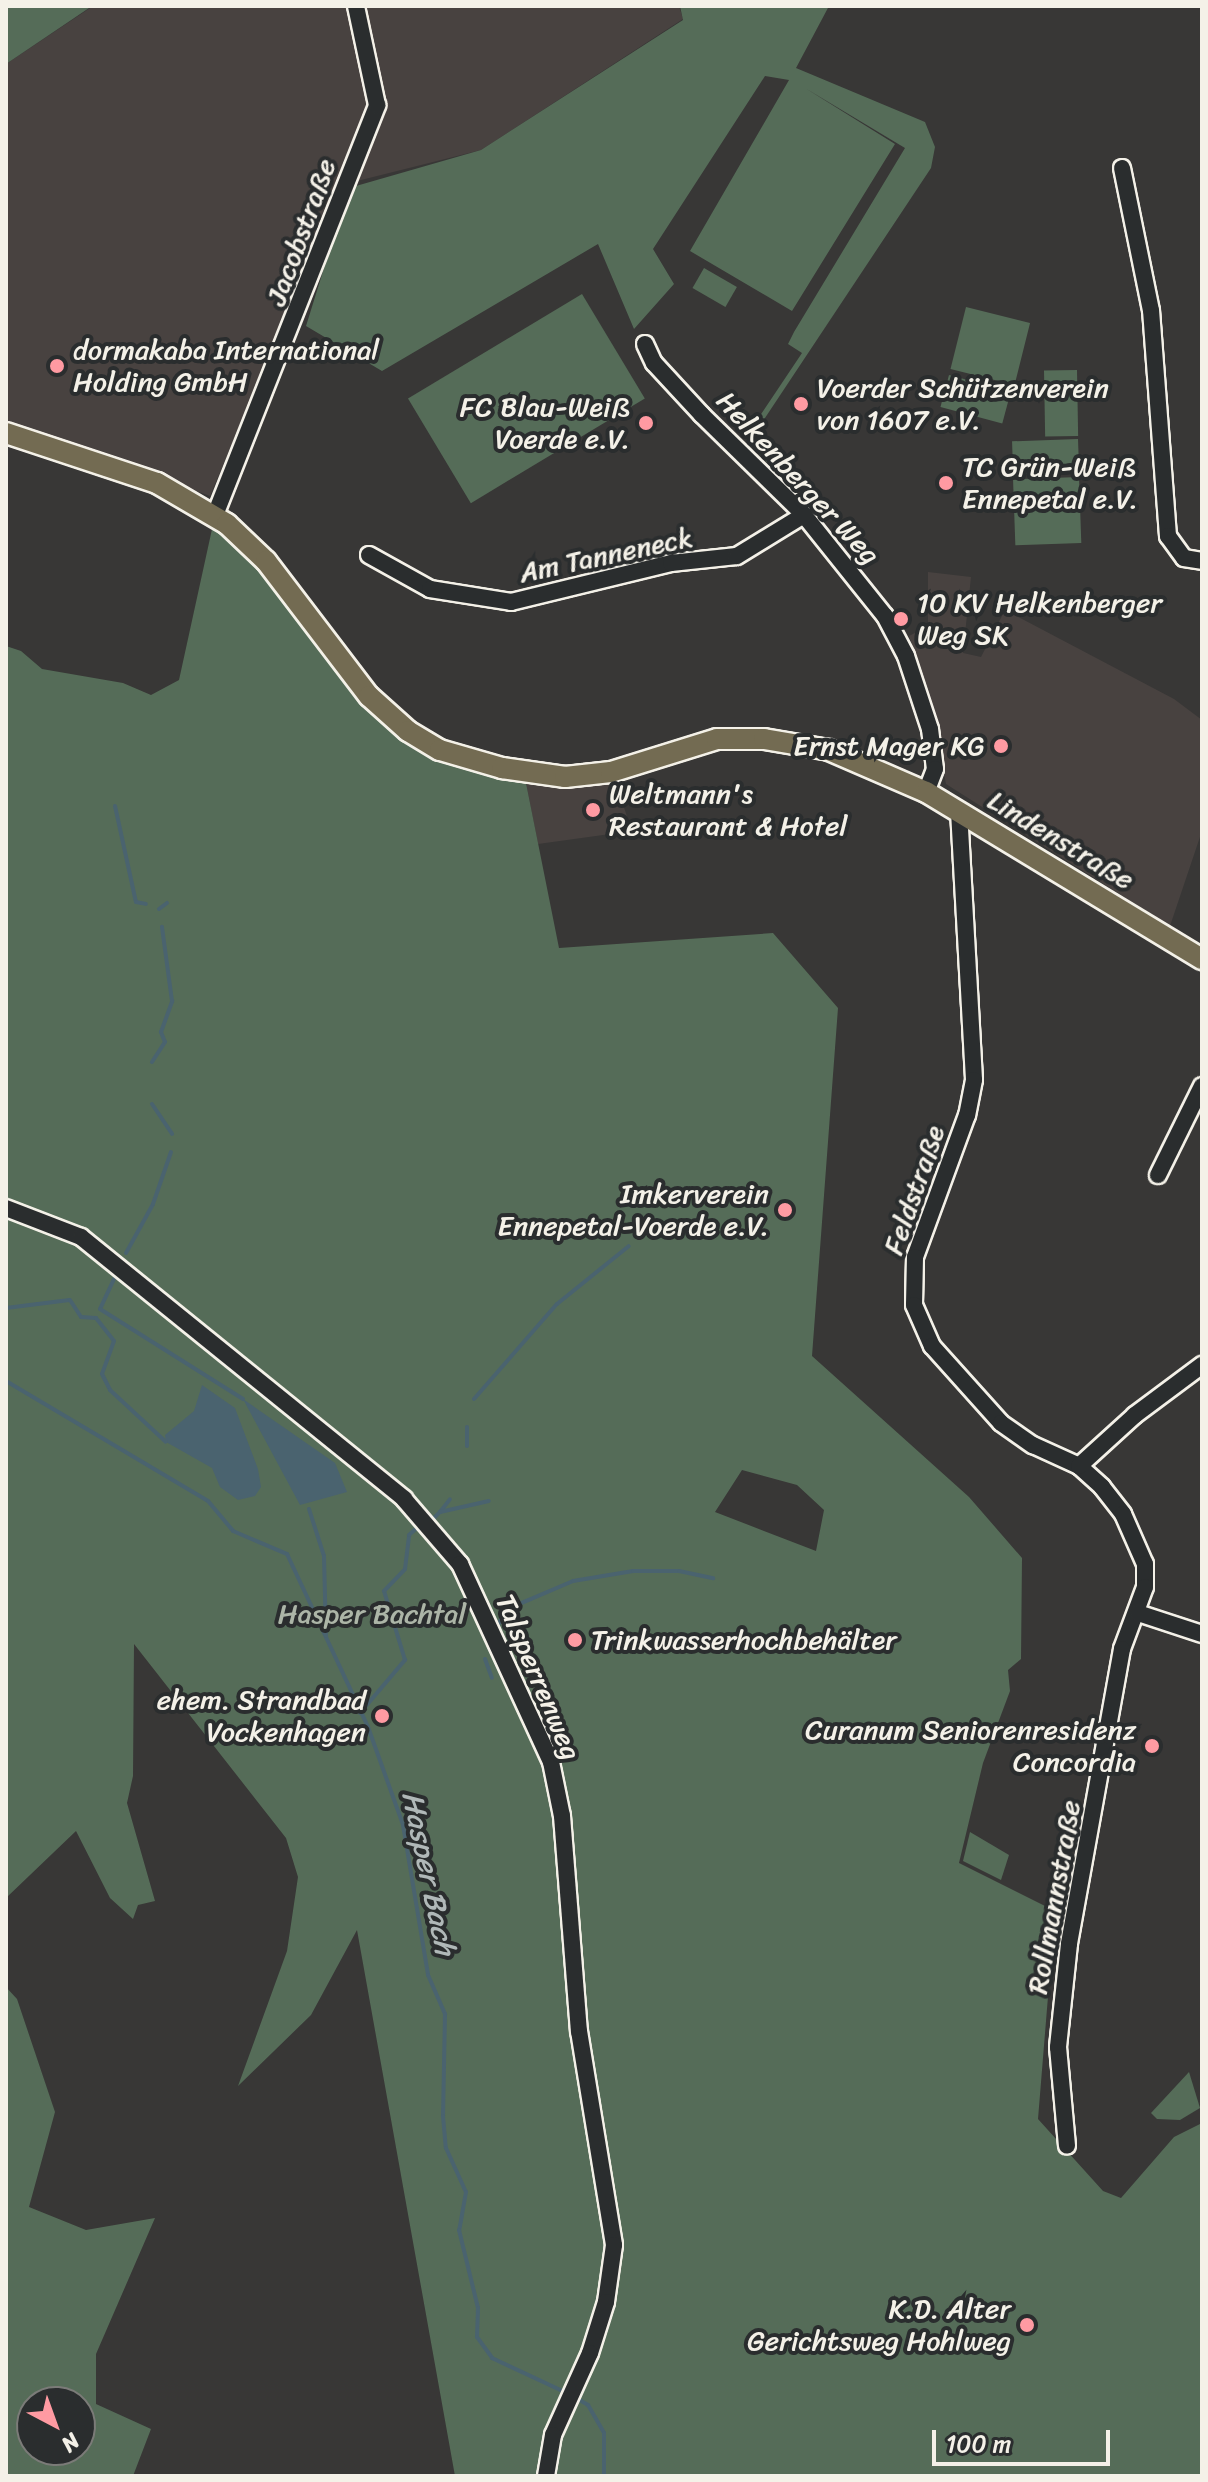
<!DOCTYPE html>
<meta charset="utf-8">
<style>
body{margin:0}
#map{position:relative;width:1208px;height:2482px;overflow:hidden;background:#383736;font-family:Sriracha,sans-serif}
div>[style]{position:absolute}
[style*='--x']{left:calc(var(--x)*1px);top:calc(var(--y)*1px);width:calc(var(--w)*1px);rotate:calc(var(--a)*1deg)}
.built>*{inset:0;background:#484240}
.green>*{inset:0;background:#556c58;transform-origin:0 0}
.water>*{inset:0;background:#4a636f}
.stream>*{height:4px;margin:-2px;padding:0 2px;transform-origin:2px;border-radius:2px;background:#4a636f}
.roads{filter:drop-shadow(2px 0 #f4f1e8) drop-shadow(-2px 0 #f4f1e8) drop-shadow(0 2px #f4f1e8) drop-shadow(0 -2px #f4f1e8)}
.minor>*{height:16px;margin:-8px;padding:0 8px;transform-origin:8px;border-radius:8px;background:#2a2d2e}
.major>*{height:20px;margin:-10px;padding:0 10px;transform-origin:10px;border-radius:10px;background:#736b52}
.dots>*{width:22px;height:22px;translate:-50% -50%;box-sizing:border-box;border:4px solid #2a2d2e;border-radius:50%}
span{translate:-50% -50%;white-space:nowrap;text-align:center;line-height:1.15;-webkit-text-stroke:8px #2a2d2e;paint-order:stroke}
.street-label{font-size:28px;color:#f4f1e8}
.poi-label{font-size:28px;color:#f4f1e8}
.left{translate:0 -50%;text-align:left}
.right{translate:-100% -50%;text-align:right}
.park-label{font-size:28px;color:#acb5a7}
.water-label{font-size:30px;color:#b0b8b8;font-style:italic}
.frame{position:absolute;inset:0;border:8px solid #f4f1e8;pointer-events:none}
.north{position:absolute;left:16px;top:2386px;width:80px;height:80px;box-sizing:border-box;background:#2a2d2e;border:2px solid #7b7b78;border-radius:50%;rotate:139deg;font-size:22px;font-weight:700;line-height:32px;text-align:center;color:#f4f1e8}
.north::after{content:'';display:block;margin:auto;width:28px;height:36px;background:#ff9aa2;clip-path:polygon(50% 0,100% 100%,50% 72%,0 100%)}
.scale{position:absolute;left:932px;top:2430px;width:178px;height:36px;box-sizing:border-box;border:4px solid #f4f1e8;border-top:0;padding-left:10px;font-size:24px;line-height:28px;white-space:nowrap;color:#f4f1e8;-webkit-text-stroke:6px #2a2d2e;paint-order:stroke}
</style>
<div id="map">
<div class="built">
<i style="clip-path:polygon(93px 6px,679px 6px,683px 19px,481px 150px,341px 185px,210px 496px,6px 422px,6px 64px)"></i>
<i style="clip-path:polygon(928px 572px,971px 577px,963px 653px,981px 657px,1005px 610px,1174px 699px,1202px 720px,1202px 831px,1170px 926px,946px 784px,928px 689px,909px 636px,928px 626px)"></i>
<i style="clip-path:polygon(615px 781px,632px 831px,538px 844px,526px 783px,578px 787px)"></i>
</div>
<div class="green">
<i style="clip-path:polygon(6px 6px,92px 6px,6px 64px)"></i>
<i style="clip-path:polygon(680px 6px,829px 6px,796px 68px,925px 122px,935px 147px,931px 168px,755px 433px,781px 465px,776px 472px,745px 438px,802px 353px,788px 344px,794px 332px,905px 148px,805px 88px,895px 144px,792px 311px,690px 251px,789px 80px,765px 76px,653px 249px,674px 284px,634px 329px,598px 244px,382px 371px,306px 326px,349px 188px,481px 150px,683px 20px)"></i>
<i style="left:704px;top:268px;width:38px;height:23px;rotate:30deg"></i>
<i style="left:582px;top:294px;width:122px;height:203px;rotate:59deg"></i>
<i style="left:966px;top:307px;width:66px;height:64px;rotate:14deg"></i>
<i style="left:1077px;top:370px;width:66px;height:33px;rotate:89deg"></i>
<i style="left:949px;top:375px;width:64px;height:33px;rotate:15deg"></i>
<i style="left:1078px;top:439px;width:33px;height:66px;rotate:88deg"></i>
<i style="left:1079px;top:477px;width:66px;height:66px;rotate:88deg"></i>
<i style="clip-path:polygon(evenodd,214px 520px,275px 579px,404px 738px,454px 766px,526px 783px,559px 948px,773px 933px,838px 1008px,812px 1356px,969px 1497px,1022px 1558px,1021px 1659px,1008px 1670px,1010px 1691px,983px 1763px,959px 1863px,1055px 1911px,1038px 2119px,1103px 2191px,1121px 2198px,1174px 2137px,1202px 2123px,1202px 2476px,455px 2476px,357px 1930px,311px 2015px,238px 2086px,287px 1951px,298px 1877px,286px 1838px,134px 1644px,133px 1776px,127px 1803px,155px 1901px,138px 1905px,133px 1919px,110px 1898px,76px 1831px,6px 1898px,6px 646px,21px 651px,42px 669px,123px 683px,151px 695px,179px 680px,214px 520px,742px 1470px,797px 1485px,824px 1510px,816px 1551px,715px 1512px,742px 1470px)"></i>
<i style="clip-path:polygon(970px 1832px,1009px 1855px,1001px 1880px,963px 1861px)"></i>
<i style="clip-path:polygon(evenodd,6px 1987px,17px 1999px,55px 2112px,29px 2207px,86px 2230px,155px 2218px,96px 2354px,96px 2404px,151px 2429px,133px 2476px,6px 2476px,6px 1987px,32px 2402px,80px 2402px,80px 2450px,32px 2450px,32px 2402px)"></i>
<i style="clip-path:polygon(1189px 2072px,1200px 2108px,1180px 2120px,1157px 2119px,1151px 2113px)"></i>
</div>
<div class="water">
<i style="clip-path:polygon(202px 1385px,235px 1408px,258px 1469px,261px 1487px,255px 1496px,238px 1500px,220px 1487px,212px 1468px,166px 1442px,165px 1435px,194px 1411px)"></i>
<i style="clip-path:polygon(243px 1399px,335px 1463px,347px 1492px,300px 1505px)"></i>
</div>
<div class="stream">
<i style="--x:115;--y:806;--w:98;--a:77.7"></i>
<i style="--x:136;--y:902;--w:10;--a:11"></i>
<i style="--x:159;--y:909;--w:10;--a:-37"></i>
<i style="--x:152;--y:1062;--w:24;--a:-57"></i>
<i style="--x:165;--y:1042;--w:11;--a:-112"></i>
<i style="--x:161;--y:1032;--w:33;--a:-70"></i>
<i style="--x:172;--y:1001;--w:75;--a:-97.7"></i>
<i style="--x:152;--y:1104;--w:36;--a:56"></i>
<i style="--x:126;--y:1253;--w:56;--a:-61.1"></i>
<i style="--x:153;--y:1204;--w:55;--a:-70.9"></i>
<i style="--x:114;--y:1279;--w:33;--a:115"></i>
<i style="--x:100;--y:1309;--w:169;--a:32.2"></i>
<i style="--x:6;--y:1308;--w:64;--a:-7.1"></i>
<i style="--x:70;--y:1300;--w:20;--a:57"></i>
<i style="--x:81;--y:1317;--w:15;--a:4"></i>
<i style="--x:96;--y:1318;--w:29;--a:52"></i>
<i style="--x:114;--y:1341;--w:35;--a:110"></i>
<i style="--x:102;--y:1374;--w:18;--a:63"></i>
<i style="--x:110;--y:1390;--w:76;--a:42.9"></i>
<i style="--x:6;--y:1381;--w:235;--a:30.7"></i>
<i style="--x:208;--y:1501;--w:39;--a:50"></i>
<i style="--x:233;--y:1531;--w:59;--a:23.1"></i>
<i style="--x:287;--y:1554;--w:191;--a:64.9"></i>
<i style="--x:368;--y:1727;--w:104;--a:70.3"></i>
<i style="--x:403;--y:1825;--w:152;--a:80.5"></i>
<i style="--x:428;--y:1975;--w:43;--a:66.4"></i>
<i style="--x:445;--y:2014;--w:102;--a:91.1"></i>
<i style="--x:443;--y:2116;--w:32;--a:85"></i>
<i style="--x:446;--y:2148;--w:48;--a:65.6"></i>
<i style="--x:466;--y:2192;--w:39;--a:100"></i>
<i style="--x:459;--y:2230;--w:80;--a:76.3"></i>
<i style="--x:478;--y:2308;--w:29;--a:92"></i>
<i style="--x:477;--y:2337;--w:26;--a:54"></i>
<i style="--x:492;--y:2358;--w:85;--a:25.1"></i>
<i style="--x:474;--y:1399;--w:126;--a:-48.9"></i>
<i style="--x:557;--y:1304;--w:92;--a:-38.9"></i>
<i style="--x:467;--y:1427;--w:19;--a:90"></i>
<i style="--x:309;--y:1509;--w:49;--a:72.3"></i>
<i style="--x:324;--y:1556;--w:80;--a:88.6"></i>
<i style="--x:440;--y:1512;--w:16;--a:-52"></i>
<i style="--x:433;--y:1519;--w:10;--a:-45"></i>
<i style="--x:440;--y:1512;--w:50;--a:-12.7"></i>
<i style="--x:497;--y:1628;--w:20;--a:-66"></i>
<i style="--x:505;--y:1610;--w:74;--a:-23.1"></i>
<i style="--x:573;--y:1581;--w:61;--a:-9.5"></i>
<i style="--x:633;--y:1571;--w:46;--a:0"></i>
<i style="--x:679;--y:1571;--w:35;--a:12"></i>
<i style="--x:485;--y:1659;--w:20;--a:70"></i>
<i style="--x:360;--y:1713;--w:70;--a:-49.7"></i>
<i style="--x:405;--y:1660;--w:72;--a:-106.9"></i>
<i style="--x:384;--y:1591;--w:30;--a:-46"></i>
<i style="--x:405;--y:1569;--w:34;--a:-83"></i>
<i style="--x:409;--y:1535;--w:13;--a:-42"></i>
<i style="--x:576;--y:2398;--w:14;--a:30"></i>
<i style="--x:588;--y:2405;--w:32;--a:60"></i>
<i style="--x:604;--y:2433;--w:43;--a:90"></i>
</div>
<div class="roads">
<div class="minor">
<i style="--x:1122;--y:168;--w:145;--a:78.5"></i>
<i style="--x:1151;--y:310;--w:227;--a:85.7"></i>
<i style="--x:1168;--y:536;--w:27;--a:54"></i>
<i style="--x:1184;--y:558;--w:18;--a:9"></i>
<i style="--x:645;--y:344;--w:21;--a:65"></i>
<i style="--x:654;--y:363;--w:71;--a:47.3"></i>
<i style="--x:702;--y:415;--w:143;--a:44.4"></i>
<i style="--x:804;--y:515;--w:129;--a:51.3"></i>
<i style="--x:885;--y:616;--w:45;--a:62.3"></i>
<i style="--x:906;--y:656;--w:77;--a:71.8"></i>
<i style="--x:930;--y:729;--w:40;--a:82.9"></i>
<i style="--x:935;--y:769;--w:25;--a:111"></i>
<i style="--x:215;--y:515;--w:441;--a:-68.4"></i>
<i style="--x:377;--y:105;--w:101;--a:-102"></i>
<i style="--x:369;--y:555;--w:70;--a:29.1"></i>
<i style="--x:430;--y:589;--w:82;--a:9.1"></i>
<i style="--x:511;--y:602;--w:165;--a:-13.7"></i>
<i style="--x:671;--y:563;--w:66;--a:-6.1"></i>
<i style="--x:737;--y:556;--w:79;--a:-31.5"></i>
<i style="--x:959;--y:811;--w:269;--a:86.8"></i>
<i style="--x:974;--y:1080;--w:36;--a:101"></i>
<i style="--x:967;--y:1115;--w:151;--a:110.1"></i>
<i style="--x:915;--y:1257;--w:48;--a:91.2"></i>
<i style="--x:914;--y:1305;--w:45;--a:66.3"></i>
<i style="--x:932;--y:1346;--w:103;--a:48.1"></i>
<i style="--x:1001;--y:1423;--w:39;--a:35"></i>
<i style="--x:1033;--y:1445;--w:51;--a:24.5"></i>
<i style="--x:1079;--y:1466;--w:31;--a:42"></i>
<i style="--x:1102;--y:1487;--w:34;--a:52"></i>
<i style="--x:1123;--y:1514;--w:55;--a:66.3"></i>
<i style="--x:1145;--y:1564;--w:23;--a:90"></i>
<i style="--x:1145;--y:1587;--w:66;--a:110.4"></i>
<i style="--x:1122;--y:1649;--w:300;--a:100.2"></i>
<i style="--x:1069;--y:1944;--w:104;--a:96.1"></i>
<i style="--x:1058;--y:2047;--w:99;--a:84.8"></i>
<i style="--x:1158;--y:1175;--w:99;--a:-63.7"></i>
<i style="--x:6;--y:1208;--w:80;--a:21.1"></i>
<i style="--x:81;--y:1237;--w:416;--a:39"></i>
<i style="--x:404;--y:1499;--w:86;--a:49.3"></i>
<i style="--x:460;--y:1564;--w:218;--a:65.3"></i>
<i style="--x:551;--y:1762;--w:55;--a:78.5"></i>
<i style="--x:562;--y:1816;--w:216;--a:85.5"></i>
<i style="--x:579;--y:2031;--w:217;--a:80.7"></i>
<i style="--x:614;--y:2245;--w:58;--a:98"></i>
<i style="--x:606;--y:2302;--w:53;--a:107.4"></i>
<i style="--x:590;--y:2353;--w:90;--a:114.3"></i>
<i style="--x:553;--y:2435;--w:42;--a:99.7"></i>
<i style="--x:1079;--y:1466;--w:76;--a:-42.3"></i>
<i style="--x:1135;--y:1415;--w:84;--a:-36.7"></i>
<i style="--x:1138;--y:1613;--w:67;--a:18.2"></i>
</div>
<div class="major">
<i style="--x:6;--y:433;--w:159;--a:18.3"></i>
<i style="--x:157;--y:483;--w:81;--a:30.4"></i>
<i style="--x:227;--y:524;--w:54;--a:43.5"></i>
<i style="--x:266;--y:561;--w:170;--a:52.7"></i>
<i style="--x:369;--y:696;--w:52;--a:41.9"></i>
<i style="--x:408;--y:731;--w:37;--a:31"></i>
<i style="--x:440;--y:750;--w:65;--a:16.2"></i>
<i style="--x:502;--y:768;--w:64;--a:8.1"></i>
<i style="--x:565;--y:777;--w:46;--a:-6.2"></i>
<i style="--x:611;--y:772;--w:111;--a:-17.3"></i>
<i style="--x:717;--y:739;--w:47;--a:0"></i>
<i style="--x:764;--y:739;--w:66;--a:9.6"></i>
<i style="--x:829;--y:750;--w:106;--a:23.4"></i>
<i style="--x:926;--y:792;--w:323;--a:31.2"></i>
</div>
</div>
<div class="dots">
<i style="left:57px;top:366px;background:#ff9aa2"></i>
<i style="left:801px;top:404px;background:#ff9aa2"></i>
<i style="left:646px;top:423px;background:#ff9aa2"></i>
<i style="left:946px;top:483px;background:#ff9aa2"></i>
<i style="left:901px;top:619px;background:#ff9aa2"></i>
<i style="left:1001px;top:746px;background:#ff9aa2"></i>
<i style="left:593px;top:810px;background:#ff9aa2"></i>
<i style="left:785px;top:1210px;background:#ff9aa2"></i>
<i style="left:575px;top:1640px;background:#ff9aa2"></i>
<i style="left:382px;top:1716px;background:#ff9aa2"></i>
<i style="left:1152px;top:1746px;background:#ff9aa2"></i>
<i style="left:1027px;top:2325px;background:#ff9aa2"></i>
</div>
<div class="street-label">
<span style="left:301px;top:232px;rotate:-70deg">Jacobstraße</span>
<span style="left:798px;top:478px;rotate:47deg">Helkenberger Weg</span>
<span style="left:606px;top:555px;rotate:-12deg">Am Tanneneck</span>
<span style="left:1061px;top:840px;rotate:31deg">Lindenstraße</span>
<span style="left:914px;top:1190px;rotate:-71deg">Feldstraße</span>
<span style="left:538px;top:1677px;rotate:67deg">Talsperrenweg</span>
<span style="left:1054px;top:1897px;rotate:-80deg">Rollmannstraße</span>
</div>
<div class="poi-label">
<span class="left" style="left:73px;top:366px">dormakaba International<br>Holding GmbH</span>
<span class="left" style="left:817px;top:404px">Voerder Schützenverein<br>von 1607 e.V.</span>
<span class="right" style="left:630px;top:423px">FC Blau-Weiß<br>Voerde e.V.</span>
<span class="left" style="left:962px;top:483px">TC Grün-Weiß<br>Ennepetal e.V.</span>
<span class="left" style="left:917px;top:619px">10 KV Helkenberger<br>Weg SK</span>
<span class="right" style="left:985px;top:746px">Ernst Mager KG</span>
<span class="left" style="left:609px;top:810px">Weltmann's<br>Restaurant &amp; Hotel</span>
<span class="right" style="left:769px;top:1210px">Imkerverein<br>Ennepetal-Voerde e.V.</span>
<span class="left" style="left:591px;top:1640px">Trinkwasserhochbehälter</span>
<span class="right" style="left:366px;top:1716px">ehem. Strandbad<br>Vockenhagen</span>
<span class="right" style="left:1136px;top:1746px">Curanum Seniorenresidenz<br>Concordia</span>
<span class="right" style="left:1011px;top:2325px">K.D. Alter<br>Gerichtsweg Hohlweg</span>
</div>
<div class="park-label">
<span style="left:372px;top:1614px">Hasper Bachtal</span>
</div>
<div class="water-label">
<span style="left:429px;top:1873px;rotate:78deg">Hasper Bach</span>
</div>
<div class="frame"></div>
<div class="north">N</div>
<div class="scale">100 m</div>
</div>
